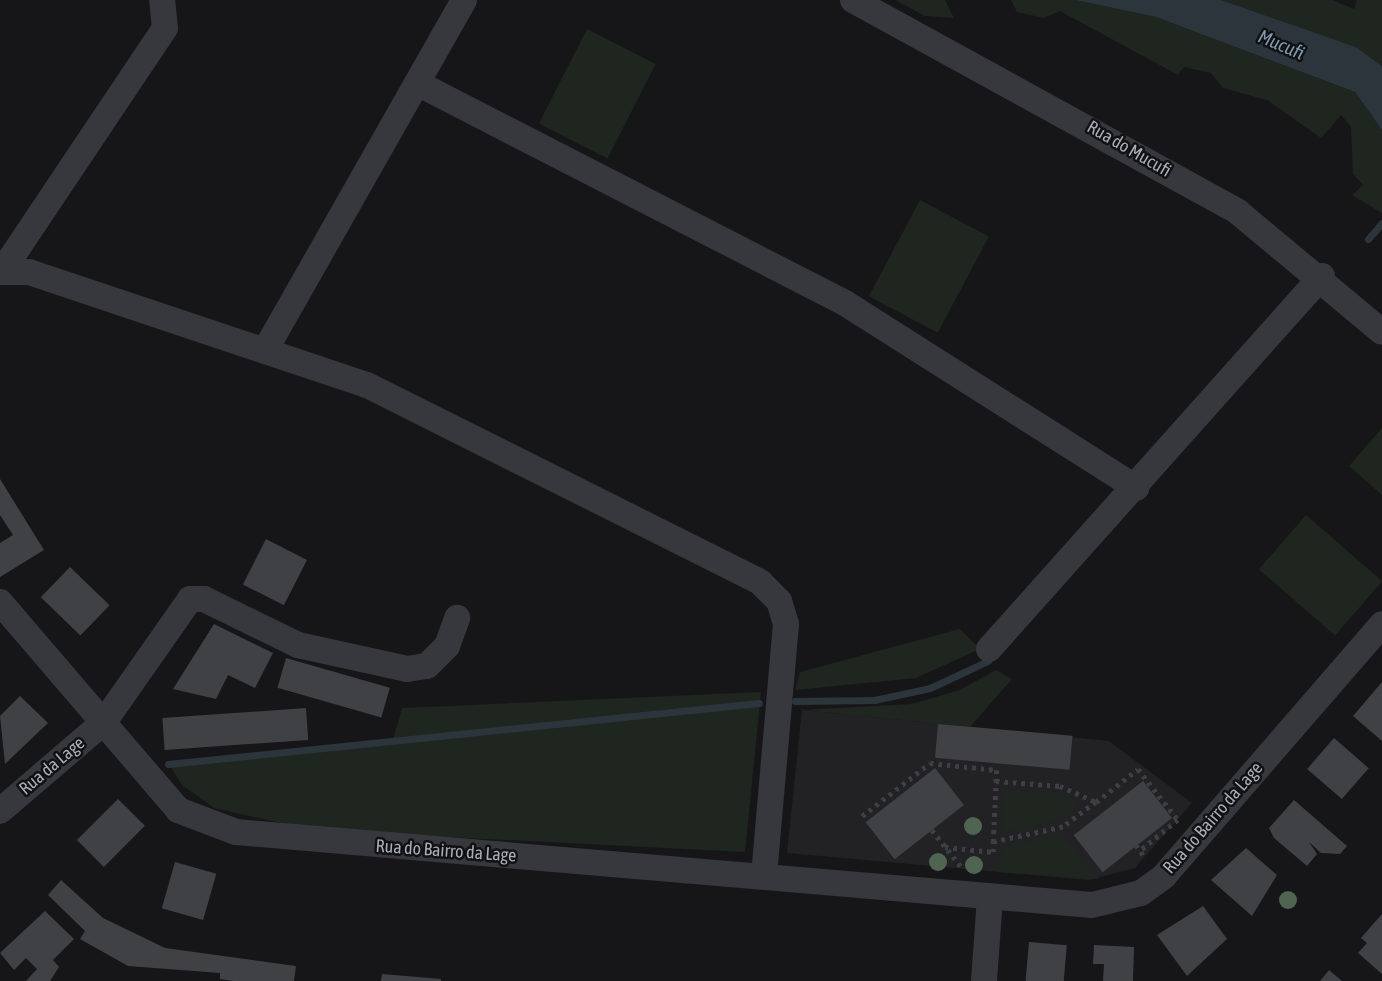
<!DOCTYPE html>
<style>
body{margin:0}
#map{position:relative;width:1382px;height:981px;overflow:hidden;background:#161618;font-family:"Asap Condensed",sans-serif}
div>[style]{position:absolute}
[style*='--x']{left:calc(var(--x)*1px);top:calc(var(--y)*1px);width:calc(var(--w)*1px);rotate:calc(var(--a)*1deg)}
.built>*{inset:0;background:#222225}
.green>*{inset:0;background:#1e261f;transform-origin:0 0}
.water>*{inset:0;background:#2c353c}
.stream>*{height:7px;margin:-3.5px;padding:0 3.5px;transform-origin:3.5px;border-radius:3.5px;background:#2c353c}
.building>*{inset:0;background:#404145;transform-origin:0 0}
.path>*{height:4.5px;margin-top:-2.25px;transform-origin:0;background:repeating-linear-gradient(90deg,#3d3f44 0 3.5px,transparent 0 8.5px)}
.minor>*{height:26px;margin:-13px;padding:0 13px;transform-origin:13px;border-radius:13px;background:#37383d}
.trees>*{width:18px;height:18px;margin:-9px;border-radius:50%;background:#506452}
span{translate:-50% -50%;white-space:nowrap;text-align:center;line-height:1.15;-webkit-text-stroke:5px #111113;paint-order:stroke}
.street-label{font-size:18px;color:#a8adb8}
.water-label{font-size:19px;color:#7f9bb3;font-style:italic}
</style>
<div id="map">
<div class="built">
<i style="clip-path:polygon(802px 710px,1109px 741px,1192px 803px,1135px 868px,1089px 880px,787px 853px)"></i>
</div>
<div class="green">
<i style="clip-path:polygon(895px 0,945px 0,954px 18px,925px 16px)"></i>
<i style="clip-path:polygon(1011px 0,1075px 0,1156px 17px,1355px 92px,1382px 130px,1382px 213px,1352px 195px,1363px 185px,1353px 174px,1351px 127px,1341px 115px,1321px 138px,1267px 100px,1223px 88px,1211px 73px,1184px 67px,1178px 75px,1060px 11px,1044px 18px,1017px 12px)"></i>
<i style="clip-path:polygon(1221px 0,1332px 0,1354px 9px,1357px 0,1382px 0,1382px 66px,1356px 47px)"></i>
<i style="left:587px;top:29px;width:77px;height:106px;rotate:27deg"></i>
<i style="left:920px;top:200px;width:78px;height:109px;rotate:28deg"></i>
<i style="clip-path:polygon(1382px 428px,1382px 495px,1349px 466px)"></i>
<i style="left:1306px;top:515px;width:101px;height:72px;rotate:41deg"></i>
<i style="clip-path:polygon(960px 629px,980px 649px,916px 678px,795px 690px,800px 672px)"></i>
<i style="clip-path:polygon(996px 670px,1012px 679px,970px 727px,802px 710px,911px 704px,960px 690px)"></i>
<i style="clip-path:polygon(761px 692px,745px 852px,348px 832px,276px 822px,214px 808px,182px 785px,169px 764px,393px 740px,402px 708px)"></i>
<i style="clip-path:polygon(1003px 791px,1056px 793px,1081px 802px,1051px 824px,1002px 833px)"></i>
<i style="clip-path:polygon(1060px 835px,1099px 879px,997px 872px,1003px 846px)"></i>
</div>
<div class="water">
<i style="clip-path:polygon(1075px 0,1221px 0,1356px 47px,1382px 66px,1382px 130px,1355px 92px,1156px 17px)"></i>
</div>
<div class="stream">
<i style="--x:1368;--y:239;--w:21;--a:-49"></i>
<i style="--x:795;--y:701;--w:79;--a:-0.7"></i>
<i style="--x:874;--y:700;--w:57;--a:-12.1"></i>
<i style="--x:930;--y:688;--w:64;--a:-25"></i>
<i style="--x:168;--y:764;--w:594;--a:-5.89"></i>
</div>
<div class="building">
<i style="clip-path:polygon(0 479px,44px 550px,0 577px,0 543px,13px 535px,0 515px)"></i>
<i style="left:266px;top:539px;width:46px;height:51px;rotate:27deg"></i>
<i style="left:70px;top:567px;width:55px;height:42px;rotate:44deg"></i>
<i style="clip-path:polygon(214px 624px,273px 653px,255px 688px,228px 675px,216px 699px,173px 689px)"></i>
<i style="left:286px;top:658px;width:108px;height:31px;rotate:16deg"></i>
<i style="clip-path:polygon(1382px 682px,1382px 741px,1353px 716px)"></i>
<i style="clip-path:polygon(20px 696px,48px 723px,5px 764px,0 716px)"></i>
<i style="left:306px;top:708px;width:32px;height:144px;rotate:86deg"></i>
<i style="left:938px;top:724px;width:135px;height:34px;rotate:5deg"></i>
<i style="left:1334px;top:738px;width:46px;height:41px;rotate:41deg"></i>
<i style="left:935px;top:768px;width:47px;height:88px;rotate:52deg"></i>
<i style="left:1143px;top:781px;width:47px;height:88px;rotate:52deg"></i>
<i style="left:118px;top:799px;width:38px;height:58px;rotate:45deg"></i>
<i style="clip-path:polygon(1294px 800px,1347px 846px,1340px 854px,1321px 853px,1309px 842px,1317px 854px,1307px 866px,1274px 838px,1269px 828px)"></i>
<i style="clip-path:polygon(1246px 848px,1277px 875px,1252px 916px,1211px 880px)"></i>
<i style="left:175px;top:862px;width:43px;height:48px;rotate:16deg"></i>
<i style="clip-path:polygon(61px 880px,103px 918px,165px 948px,296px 966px,294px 981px,233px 981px,220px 979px,220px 973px,128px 966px,80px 939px,85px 931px,48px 895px)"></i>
<i style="clip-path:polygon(1203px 906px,1227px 939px,1187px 976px,1157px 935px)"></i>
<i style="clip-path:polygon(45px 911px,74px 939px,53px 960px,59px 967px,50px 981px,26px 981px,37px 969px,26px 958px,14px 970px,0 953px)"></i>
<i style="clip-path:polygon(1382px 914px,1382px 974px,1358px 953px,1367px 943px,1361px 938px)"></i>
<i style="left:1029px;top:942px;width:38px;height:39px;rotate:5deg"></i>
<i style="clip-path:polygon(1094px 945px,1134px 947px,1133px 981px,1103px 981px,1104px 964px,1093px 964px)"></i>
<i style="clip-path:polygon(1329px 970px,1342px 981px,1320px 981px)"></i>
<i style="clip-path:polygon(382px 974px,441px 979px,441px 981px,381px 981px)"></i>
</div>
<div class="path">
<i style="--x:1096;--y:802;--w:53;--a:-38.2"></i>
<i style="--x:1138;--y:769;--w:65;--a:51.9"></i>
<i style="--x:1178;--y:820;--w:49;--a:140.8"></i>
<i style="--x:862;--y:816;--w:86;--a:-37.9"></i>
<i style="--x:930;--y:763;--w:67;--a:6"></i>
<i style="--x:997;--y:770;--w:11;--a:95"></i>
<i style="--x:932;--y:830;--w:50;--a:51.5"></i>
<i style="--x:1136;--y:845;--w:17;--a:54"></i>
<i style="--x:945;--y:847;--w:48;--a:5.9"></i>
<i style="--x:993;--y:852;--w:10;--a:-90"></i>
<i style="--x:993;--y:842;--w:61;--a:-87.2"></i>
<i style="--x:996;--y:781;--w:64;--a:4.5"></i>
<i style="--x:1060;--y:786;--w:39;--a:24"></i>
<i style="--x:1096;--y:802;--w:41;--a:142.9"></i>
<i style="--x:1063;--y:827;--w:72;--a:167.9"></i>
</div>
<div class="minor">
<i style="--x:853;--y:0;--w:440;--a:28.8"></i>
<i style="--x:1238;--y:212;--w:187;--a:39.8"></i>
<i style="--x:417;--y:83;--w:481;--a:27.2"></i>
<i style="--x:845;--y:303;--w:345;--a:32.4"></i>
<i style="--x:3;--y:270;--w:291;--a:-56.2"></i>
<i style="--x:165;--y:28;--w:28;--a:-96"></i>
<i style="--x:0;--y:272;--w:29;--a:0"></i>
<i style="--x:29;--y:272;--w:356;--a:18.5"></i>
<i style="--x:367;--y:385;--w:440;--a:26.6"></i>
<i style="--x:760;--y:582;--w:27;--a:45"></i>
<i style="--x:779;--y:601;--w:24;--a:73"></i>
<i style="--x:786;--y:624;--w:251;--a:95"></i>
<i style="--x:267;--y:347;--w:399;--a:-60.4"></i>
<i style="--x:0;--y:602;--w:274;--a:49.4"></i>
<i style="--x:178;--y:810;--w:62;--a:20.8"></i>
<i style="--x:236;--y:832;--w:859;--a:4.87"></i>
<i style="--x:1092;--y:905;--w:50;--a:-13.8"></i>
<i style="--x:1141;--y:893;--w:29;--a:-36"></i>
<i style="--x:1164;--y:876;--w:333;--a:-49.1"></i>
<i style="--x:989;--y:649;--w:500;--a:-48.24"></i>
<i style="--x:0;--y:811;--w:137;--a:-40.6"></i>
<i style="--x:104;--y:722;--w:150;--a:-55"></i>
<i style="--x:190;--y:599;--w:14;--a:0"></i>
<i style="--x:204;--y:599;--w:105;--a:26.1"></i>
<i style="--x:298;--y:645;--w:112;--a:12.4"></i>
<i style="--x:407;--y:669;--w:20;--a:-9"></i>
<i style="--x:427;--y:666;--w:28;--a:-45"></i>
<i style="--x:447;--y:646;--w:30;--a:-70"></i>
<i style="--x:984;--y:981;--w:83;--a:-85.9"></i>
</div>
<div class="trees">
<i style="left:973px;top:826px"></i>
<i style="left:938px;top:862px"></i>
<i style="left:974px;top:865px"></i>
<i style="left:1288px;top:900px"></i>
</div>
<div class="street-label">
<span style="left:1129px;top:149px;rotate:30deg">Rua do Mucufi</span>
<span style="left:52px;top:766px;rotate:-40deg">Rua da Lage</span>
<span style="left:1213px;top:818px;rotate:-49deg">Rua do Bairro da Lage</span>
<span style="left:446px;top:851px;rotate:4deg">Rua do Bairro da Lage</span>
</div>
<div class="water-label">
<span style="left:1281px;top:45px;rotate:23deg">Mucufi</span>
</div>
</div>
